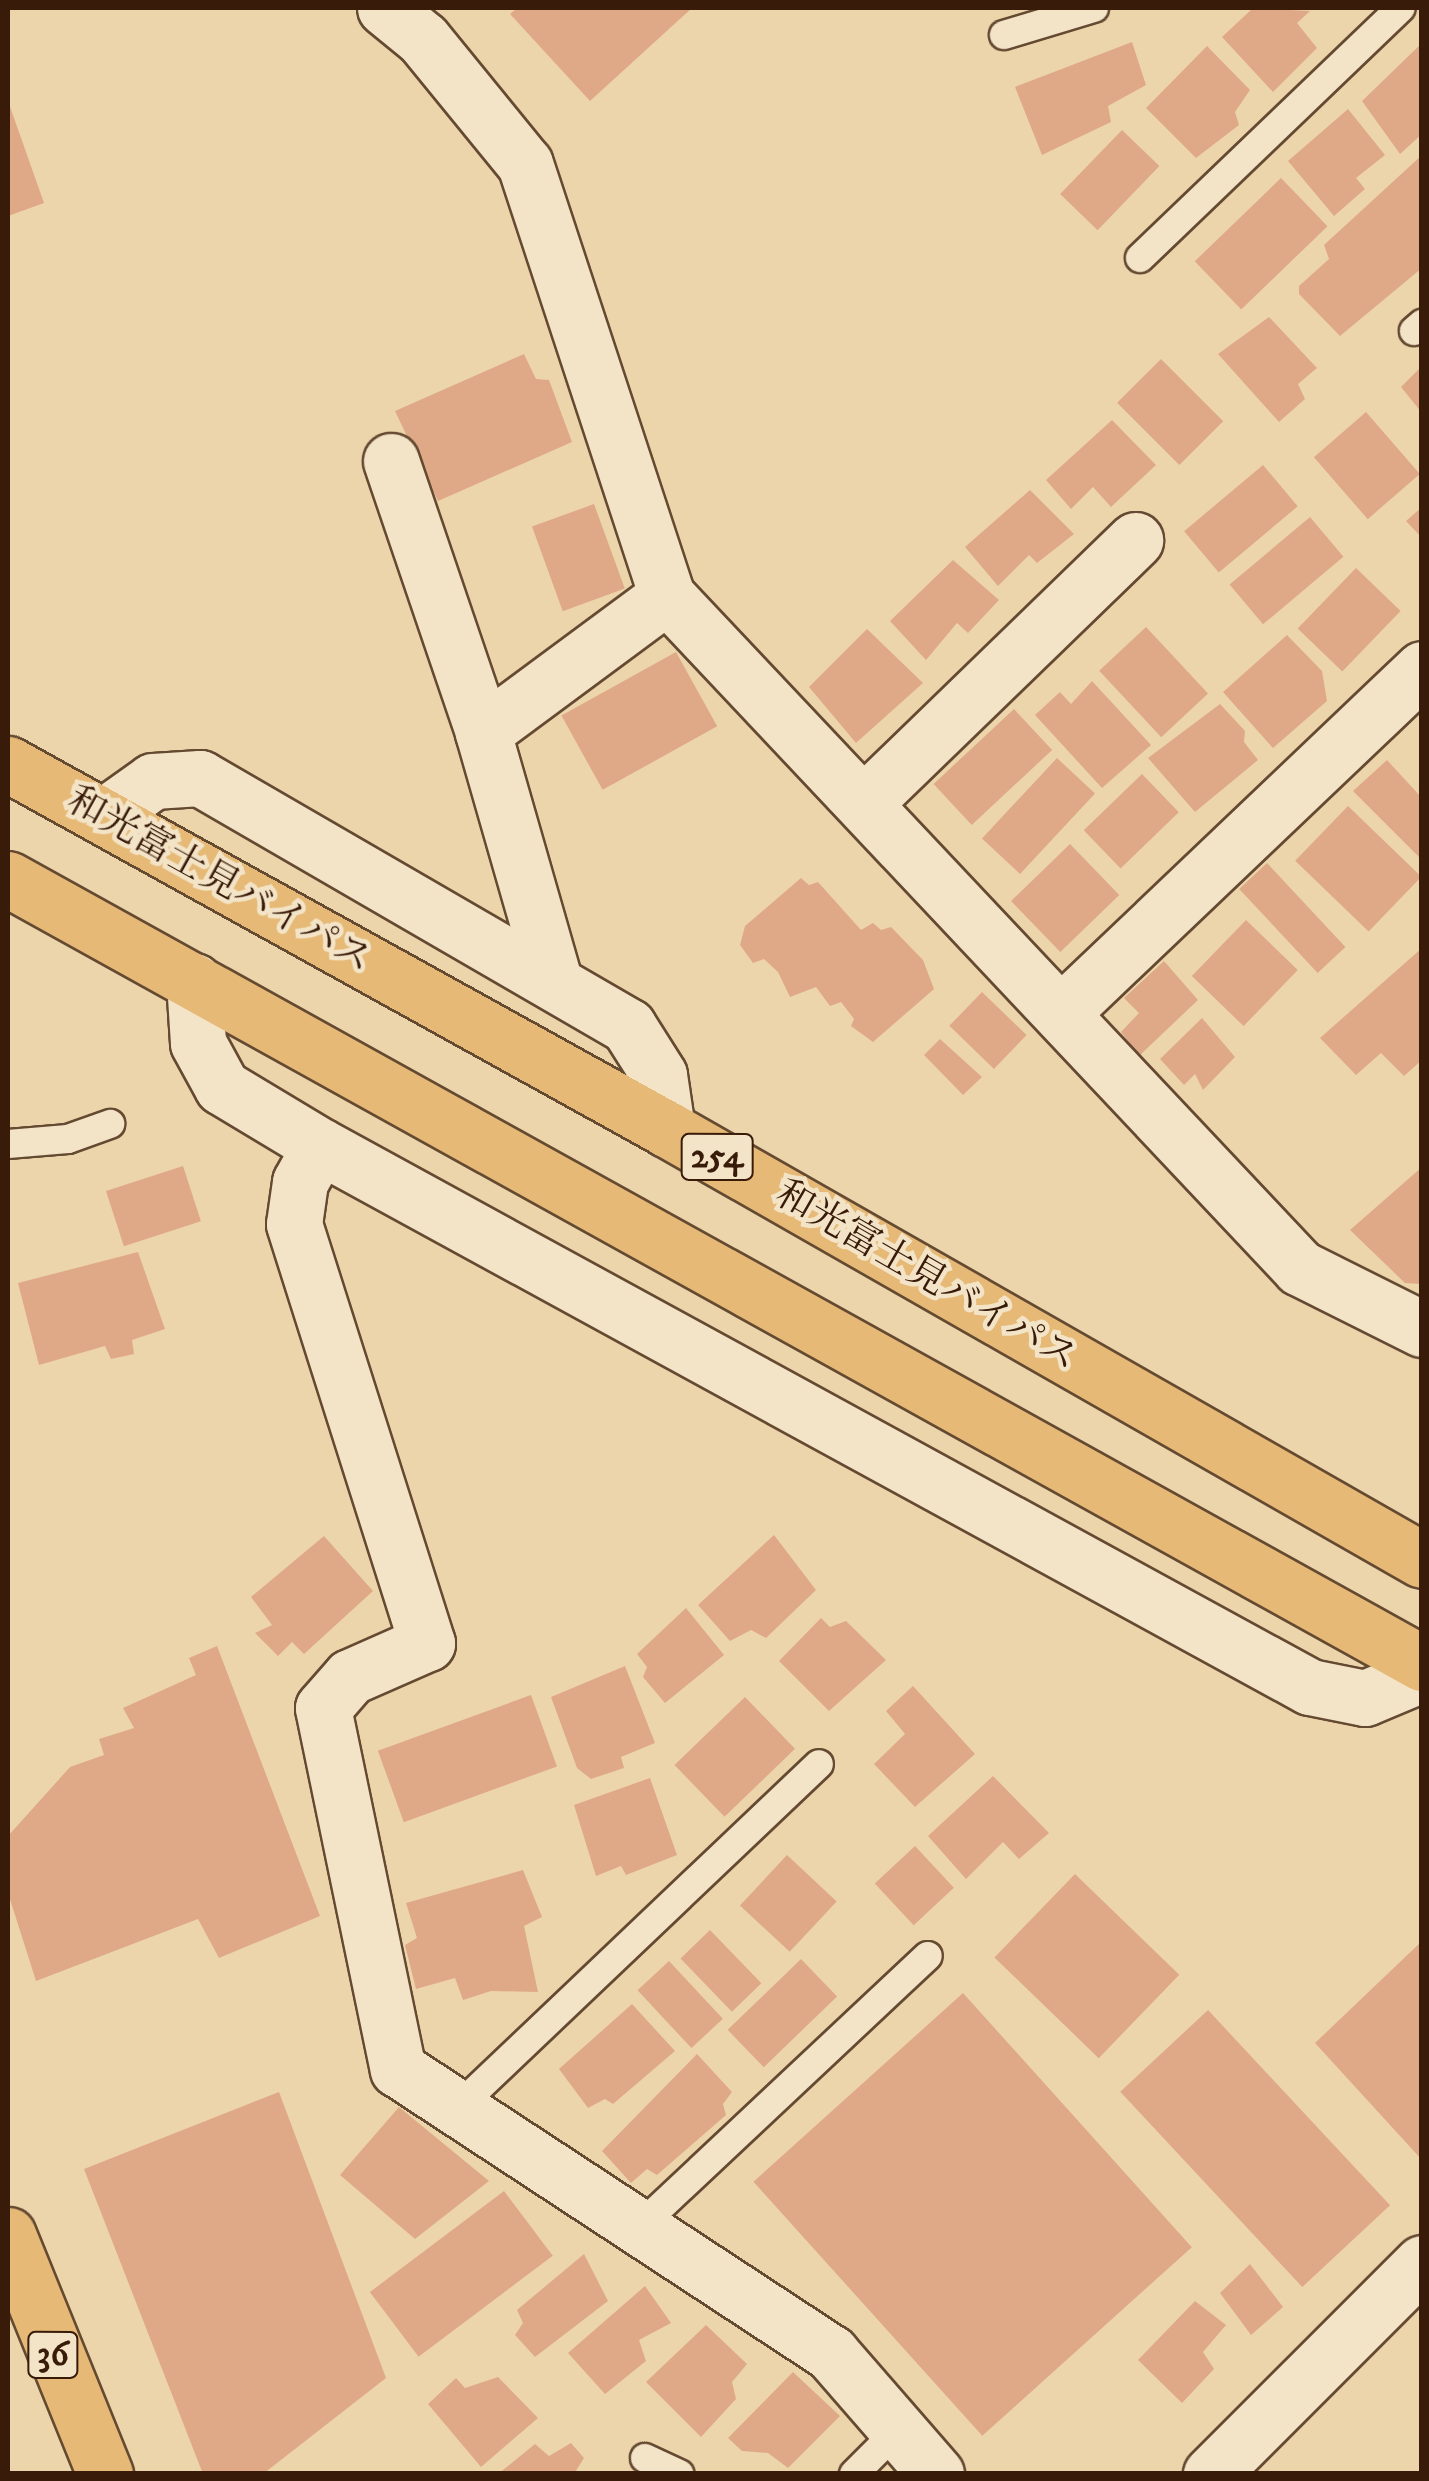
<!DOCTYPE html>
<meta charset="utf-8">
<style>
body{margin:0}
#map{position:relative;width:1429px;height:2481px;overflow:hidden;background:#edd5ab;font-family:"IM FELL DW Pica","Noto Serif JP",serif}
div>[style]{position:absolute}
[style*='--x']{left:calc(var(--x)*1px);top:calc(var(--y)*1px);width:calc(var(--w)*1px);rotate:calc(var(--a)*1deg)}
.building>*{inset:0;background:#dfa987;transform-origin:0 0}
.roads{filter:drop-shadow(2px 0 #654a32) drop-shadow(-2px 0 #654a32) drop-shadow(0 2px #654a32) drop-shadow(0 -2px #654a32)}
.service>*{height:28px;margin:-14px;padding:0 14px;transform-origin:14px;border-radius:14px;background:#f3e4c8}
.minor>*{height:55px;margin:-27.5px;padding:0 27.5px;transform-origin:27.5px;border-radius:27.5px;background:#f3e4c8}
.primary>*{height:55px;margin:-27.5px;padding:0 27.5px;transform-origin:27.5px;border-radius:27.5px;background:#e6ba76}
.trunk>*{height:55px;margin:-27.5px;padding:0 27.5px;transform-origin:27.5px;border-radius:27.5px;background:#e6ba76}
span{translate:-50% -50%;white-space:nowrap;text-align:center;line-height:1.15;-webkit-text-stroke:9px #f3e4c8;paint-order:stroke}
.shield-label span{padding:2px 8px;background:#f3e4c8;border:2px solid;border-radius:8px;-webkit-text-stroke-width:0}
.shield-label{font-size:35px;color:#381b09;font-weight:700}
.street-label{font-size:38px;color:#381b09}
.frame{position:absolute;inset:0;border:10px solid #381b09;pointer-events:none}
</style>
<div id="map">
<div class="building">
<i style="clip-path:polygon(517px 8px,692px 8px,590px 101px,510px 14px)"></i>
<i style="clip-path:polygon(1253px 8px,1310px 11px,1297px 23px,1317px 48px,1273px 92px,1222px 37px)"></i>
<i style="clip-path:polygon(1132px 42px,1146px 85px,1108px 106px,1111px 122px,1042px 155px,1015px 87px)"></i>
<i style="clip-path:polygon(1422px 43px,1422px 134px,1400px 154px,1362px 101px)"></i>
<i style="clip-path:polygon(1207px 46px,1250px 90px,1235px 112px,1239px 125px,1196px 158px,1146px 108px)"></i>
<i style="clip-path:polygon(8px 101px,44px 203px,8px 216px)"></i>
<i style="clip-path:polygon(1348px 109px,1385px 155px,1356px 178px,1365px 189px,1334px 216px,1288px 161px)"></i>
<i style="left:1122px;top:130px;width:52px;height:89px;rotate:44deg"></i>
<i style="clip-path:polygon(1422px 155px,1422px 268px,1340px 336px,1299px 294px,1299px 286px,1329px 259px,1324px 245px)"></i>
<i style="left:1281px;top:178px;width:67px;height:120px;rotate:46deg"></i>
<i style="clip-path:polygon(1269px 317px,1317px 368px,1298px 384px,1305px 399px,1279px 422px,1218px 354px)"></i>
<i style="clip-path:polygon(524px 354px,536px 379px,549px 380px,572px 442px,438px 501px,395px 411px)"></i>
<i style="left:1161px;top:359px;width:88px;height:62px;rotate:45deg"></i>
<i style="clip-path:polygon(1422px 366px,1422px 413px,1401px 387px)"></i>
<i style="left:1366px;top:412px;width:82px;height:69px;rotate:49deg"></i>
<i style="clip-path:polygon(1112px 420px,1156px 465px,1111px 507px,1093px 487px,1071px 509px,1046px 480px)"></i>
<i style="left:1263px;top:465px;width:54px;height:103px;rotate:50deg"></i>
<i style="clip-path:polygon(1030px 490px,1074px 534px,1037px 563px,1029px 555px,998px 586px,965px 547px)"></i>
<i style="left:594px;top:504px;width:90px;height:66px;rotate:70deg"></i>
<i style="clip-path:polygon(1422px 507px,1422px 538px,1406px 521px)"></i>
<i style="left:1310px;top:517px;width:52px;height:105px;rotate:50deg"></i>
<i style="clip-path:polygon(953px 560px,999px 600px,968px 633px,957px 623px,926px 660px,890px 621px)"></i>
<i style="left:1356px;top:568px;width:62px;height:84px;rotate:44deg"></i>
<i style="left:1146px;top:627px;width:91px;height:64px;rotate:47deg"></i>
<i style="clip-path:polygon(867px 629px,923px 683px,856px 743px,809px 687px)"></i>
<i style="clip-path:polygon(1287px 635px,1322px 671px,1327px 701px,1273px 748px,1223px 692px)"></i>
<i style="left:676px;top:652px;width:85px;height:131px;rotate:61deg"></i>
<i style="clip-path:polygon(1092px 681px,1151px 745px,1102px 788px,1035px 715px,1060px 692px,1071px 704px)"></i>
<i style="clip-path:polygon(1220px 704px,1245px 731px,1244px 742px,1258px 760px,1195px 812px,1148px 758px)"></i>
<i style="left:1014px;top:709px;width:56px;height:110px;rotate:47deg"></i>
<i style="left:1057px;top:758px;width:52px;height:110px;rotate:43deg"></i>
<i style="clip-path:polygon(1387px 760px,1422px 798px,1422px 860px,1353px 791px)"></i>
<i style="left:1142px;top:774px;width:53px;height:81px;rotate:46deg"></i>
<i style="left:1348px;top:806px;width:102px;height:76px;rotate:44deg"></i>
<i style="left:1070px;top:844px;width:71px;height:82px;rotate:46deg"></i>
<i style="left:1267px;top:863px;width:115px;height:38px;rotate:47deg"></i>
<i style="clip-path:polygon(801px 878px,809px 885px,818px 882px,861px 930px,873px 923px,881px 930px,891px 927px,923px 960px,934px 989px,873px 1042px,851px 1026px,854px 1019px,841px 1002px,830px 1006px,816px 987px,790px 997px,778px 972px,764px 959px,753px 963px,740px 945px,745px 926px)"></i>
<i style="left:1246px;top:920px;width:72px;height:78px;rotate:44deg"></i>
<i style="clip-path:polygon(1422px 948px,1422px 1060px,1404px 1076px,1381px 1053px,1356px 1075px,1320px 1038px)"></i>
<i style="clip-path:polygon(1164px 961px,1198px 1000px,1139px 1056px,1121px 1032px,1139px 1013px,1124px 998px)"></i>
<i style="left:982px;top:992px;width:62px;height:47px;rotate:44deg"></i>
<i style="clip-path:polygon(1202px 1018px,1235px 1057px,1203px 1090px,1195px 1074px,1184px 1085px,1160px 1059px)"></i>
<i style="clip-path:polygon(940px 1039px,982px 1077px,963px 1095px,924px 1055px)"></i>
<i style="left:183px;top:1166px;width:58px;height:81px;rotate:72deg"></i>
<i style="clip-path:polygon(1422px 1167px,1422px 1284px,1405px 1283px,1350px 1230px)"></i>
<i style="clip-path:polygon(138px 1252px,165px 1329px,132px 1340px,134px 1354px,111px 1359px,105px 1346px,39px 1365px,18px 1283px)"></i>
<i style="clip-path:polygon(774px 1535px,816px 1590px,766px 1638px,751px 1630px,730px 1641px,698px 1605px)"></i>
<i style="clip-path:polygon(324px 1536px,373px 1591px,304px 1654px,292px 1642px,278px 1656px,255px 1633px,272px 1625px,251px 1597px)"></i>
<i style="clip-path:polygon(686px 1608px,724px 1655px,665px 1703px,643px 1677px,647px 1667px,637px 1654px)"></i>
<i style="clip-path:polygon(821px 1618px,830px 1627px,846px 1621px,886px 1660px,829px 1711px,779px 1661px)"></i>
<i style="clip-path:polygon(217px 1646px,320px 1916px,219px 1958px,198px 1919px,36px 1981px,8px 1893px,8px 1836px,70px 1767px,104px 1755px,99px 1739px,134px 1728px,123px 1708px,196px 1675px,189px 1658px)"></i>
<i style="clip-path:polygon(625px 1666px,655px 1743px,621px 1757px,624px 1768px,591px 1779px,577px 1768px,551px 1697px)"></i>
<i style="clip-path:polygon(913px 1686px,975px 1754px,915px 1807px,874px 1764px,905px 1734px,886px 1711px)"></i>
<i style="left:531px;top:1695px;width:76px;height:163px;rotate:70deg"></i>
<i style="left:745px;top:1697px;width:72px;height:98px;rotate:46deg"></i>
<i style="clip-path:polygon(993px 1776px,1049px 1833px,1019px 1859px,1003px 1842px,966px 1879px,928px 1836px)"></i>
<i style="clip-path:polygon(650px 1778px,677px 1855px,626px 1875px,621px 1866px,596px 1876px,574px 1805px)"></i>
<i style="left:915px;top:1846px;width:57px;height:55px;rotate:47deg"></i>
<i style="left:787px;top:1855px;width:68px;height:69px;rotate:43deg"></i>
<i style="clip-path:polygon(523px 1870px,542px 1917px,524px 1926px,538px 1992px,491px 1991px,463px 2000px,455px 1978px,416px 1989px,405px 1945px,417px 1938px,406px 1903px)"></i>
<i style="left:1075px;top:1874px;width:145px;height:116px;rotate:44deg"></i>
<i style="left:710px;top:1930px;width:74px;height:41px;rotate:46deg"></i>
<i style="clip-path:polygon(1422px 1941px,1422px 2160px,1315px 2043px)"></i>
<i style="left:801px;top:1959px;width:52px;height:102px;rotate:46deg"></i>
<i style="left:669px;top:1961px;width:79px;height:43px;rotate:47deg"></i>
<i style="left:963px;top:1993px;width:342px;height:282px;rotate:48deg"></i>
<i style="clip-path:polygon(632px 2004px,675px 2051px,613px 2104px,605px 2099px,588px 2108px,559px 2069px)"></i>
<i style="left:1208px;top:2010px;width:267px;height:120px;rotate:47deg"></i>
<i style="clip-path:polygon(697px 2054px,732px 2092px,723px 2104px,726px 2115px,657px 2175px,647px 2169px,631px 2183px,602px 2151px)"></i>
<i style="clip-path:polygon(279px 2092px,386px 2378px,263px 2474px,203px 2474px,84px 2169px)"></i>
<i style="clip-path:polygon(399px 2107px,489px 2181px,415px 2239px,340px 2175px)"></i>
<i style="left:504px;top:2191px;width:81px;height:168px;rotate:53deg"></i>
<i style="clip-path:polygon(584px 2254px,608px 2301px,535px 2357px,515px 2335px,523px 2323px,517px 2310px)"></i>
<i style="clip-path:polygon(1250px 2264px,1283px 2307px,1251px 2335px,1220px 2293px)"></i>
<i style="clip-path:polygon(645px 2286px,671px 2323px,639px 2340px,646px 2361px,605px 2394px,568px 2353px)"></i>
<i style="clip-path:polygon(1195px 2301px,1226px 2325px,1203px 2352px,1214px 2369px,1182px 2403px,1138px 2360px)"></i>
<i style="clip-path:polygon(706px 2325px,747px 2364px,732px 2382px,736px 2399px,701px 2437px,646px 2382px)"></i>
<i style="clip-path:polygon(793px 2372px,840px 2416px,788px 2468px,768px 2453px,742px 2451px,728px 2438px)"></i>
<i style="clip-path:polygon(498px 2377px,538px 2418px,481px 2467px,428px 2404px,456px 2378px,465px 2388px)"></i>
<i style="clip-path:polygon(571px 2443px,584px 2458px,574px 2474px,498px 2474px,535px 2444px,549px 2456px)"></i>
</div>
<div class="roads">
<div class="service">
<i style="--x:1004;--y:35;--w:94;--a:-16.7"></i>
<i style="--x:1140;--y:258;--w:361;--a:-43.8"></i>
<i style="--x:1414;--y:331;--w:11;--a:-41"></i>
<i style="--x:8;--y:1144;--w:60;--a:-4.8"></i>
<i style="--x:68;--y:1139;--w:45;--a:-19.7"></i>
<i style="--x:455;--y:2110;--w:502;--a:-43.55"></i>
<i style="--x:639;--y:2227;--w:396;--a:-43.2"></i>
<i style="--x:645;--y:2458;--w:38;--a:25"></i>
<i style="--x:854;--y:2474;--w:61;--a:-45"></i>
</div>
<div class="minor">
<i style="--x:385;--y:8;--w:49;--a:39.2"></i>
<i style="--x:423;--y:39;--w:161;--a:50.8"></i>
<i style="--x:525;--y:164;--w:455;--a:71.8"></i>
<i style="--x:667;--y:596;--w:923;--a:46.71"></i>
<i style="--x:1300;--y:1268;--w:136;--a:26.6"></i>
<i style="--x:391;--y:461;--w:286;--a:71.2"></i>
<i style="--x:866;--y:801;--w:375;--a:-44.1"></i>
<i style="--x:104;--y:816;--w:60;--a:-35.5"></i>
<i style="--x:153;--y:781;--w:47;--a:-3.7"></i>
<i style="--x:200;--y:778;--w:495;--a:30.1"></i>
<i style="--x:628;--y:1026;--w:58;--a:57.7"></i>
<i style="--x:659;--y:1075;--w:55;--a:81.6"></i>
<i style="--x:554;--y:980;--w:258;--a:-106"></i>
<i style="--x:483;--y:732;--w:229;--a:-36.5"></i>
<i style="--x:194;--y:981;--w:62;--a:86.3"></i>
<i style="--x:198;--y:1043;--w:50;--a:61.4"></i>
<i style="--x:222;--y:1087;--w:114;--a:31"></i>
<i style="--x:320;--y:1146;--w:1128;--a:28.66"></i>
<i style="--x:1310;--y:1687;--w:56;--a:11.3"></i>
<i style="--x:1365;--y:1698;--w:62;--a:-22.8"></i>
<i style="--x:1061;--y:1013;--w:499;--a:-43.6"></i>
<i style="--x:320;--y:1146;--w:41;--a:119.1"></i>
<i style="--x:300;--y:1182;--w:42;--a:98.1"></i>
<i style="--x:294;--y:1224;--w:440;--a:72.4"></i>
<i style="--x:427;--y:1643;--w:84;--a:156.2"></i>
<i style="--x:350;--y:1677;--w:41;--a:131.1"></i>
<i style="--x:323;--y:1708;--w:369;--a:78.3"></i>
<i style="--x:398;--y:2069;--w:518;--a:33.26"></i>
<i style="--x:831;--y:2353;--w:160;--a:49"></i>
<i style="--x:1211;--y:2474;--w:298;--a:-45"></i>
</div>
<div class="primary">
<i style="--x:8;--y:2235;--w:258;--a:67.9"></i>
</div>
<div class="trunk">
<i style="--x:8;--y:764;--w:753;--a:28.98"></i>
<i style="--x:667;--y:1129;--w:869;--a:29.72"></i>
<i style="--x:8;--y:879;--w:1617;--a:29.01"></i>
</div>
</div>
<div class="shield-label">
<span style="left:717px;top:1157px">254</span>
<span style="left:53px;top:2355px">36</span>
</div>
<div class="street-label">
<span style="left:219px;top:881px;rotate:29deg">和光富士見バイパス</span>
<span style="left:926px;top:1277px;rotate:30deg">和光富士見バイパス</span>
</div>
<div class="frame"></div>
</div>
